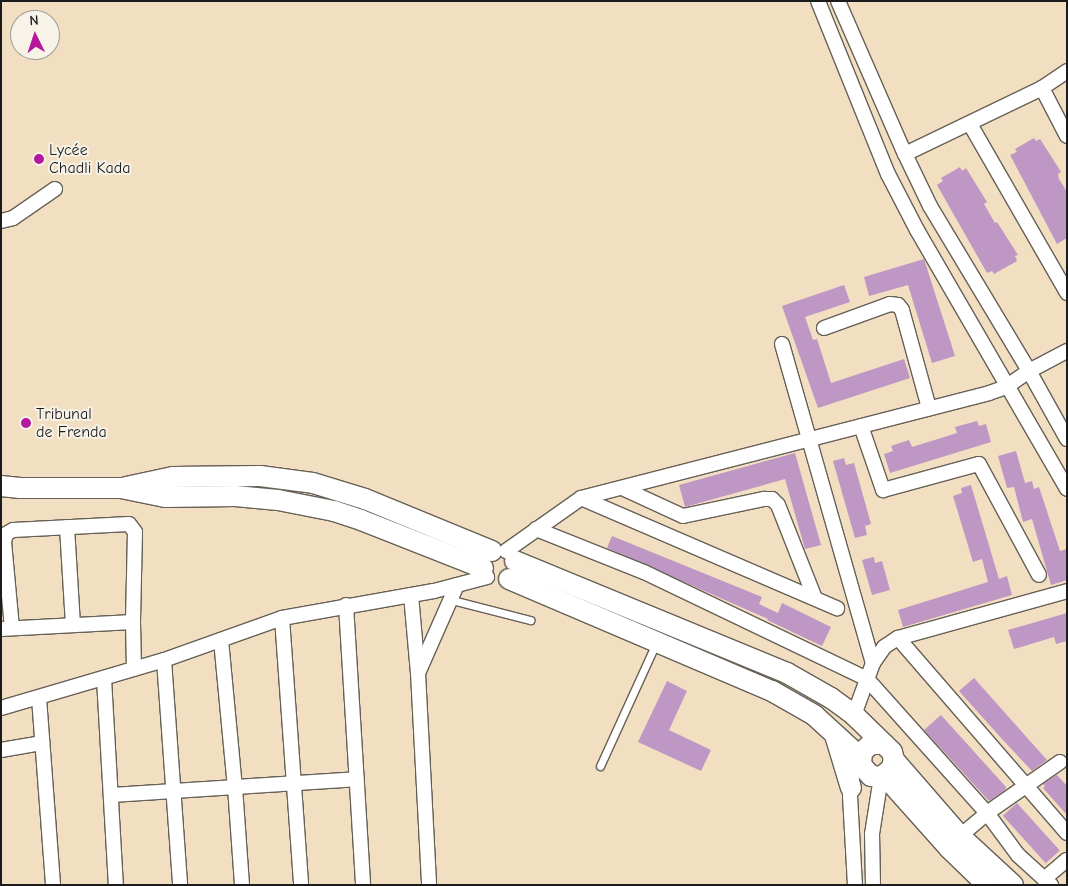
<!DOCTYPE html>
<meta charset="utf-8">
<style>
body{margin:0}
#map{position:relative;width:1068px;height:886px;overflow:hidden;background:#f2dec1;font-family:"Comic Neue",sans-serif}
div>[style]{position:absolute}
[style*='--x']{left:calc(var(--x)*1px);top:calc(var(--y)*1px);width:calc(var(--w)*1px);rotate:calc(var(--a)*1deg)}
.building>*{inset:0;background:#bf97c4;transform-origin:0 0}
.roads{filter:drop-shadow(1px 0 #676056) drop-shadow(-1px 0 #676056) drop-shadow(0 1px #676056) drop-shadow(0 -1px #676056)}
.lane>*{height:7px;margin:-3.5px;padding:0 3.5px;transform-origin:3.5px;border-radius:3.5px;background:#fff}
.street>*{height:14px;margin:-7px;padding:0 7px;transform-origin:7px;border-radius:7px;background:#fff}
.secondary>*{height:20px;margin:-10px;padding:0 10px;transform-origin:10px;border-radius:10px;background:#fff}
.dots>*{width:14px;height:14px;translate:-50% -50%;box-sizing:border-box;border:2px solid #f7f3e8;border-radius:50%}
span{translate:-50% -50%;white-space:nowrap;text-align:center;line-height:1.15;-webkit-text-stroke:4px #f7f3e8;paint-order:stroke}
.poi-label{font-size:16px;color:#1c1c1c}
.left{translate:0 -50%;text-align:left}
.frame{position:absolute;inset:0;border:2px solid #1c1c1c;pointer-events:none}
.north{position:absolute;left:10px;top:10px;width:50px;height:50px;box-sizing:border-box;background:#f7f3e8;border:1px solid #9f9d96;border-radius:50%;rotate:356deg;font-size:14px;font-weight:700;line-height:20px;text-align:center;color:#1c1c1c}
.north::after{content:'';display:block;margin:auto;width:18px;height:22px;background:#b5179e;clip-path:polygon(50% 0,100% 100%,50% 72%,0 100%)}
</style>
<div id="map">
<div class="building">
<i style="clip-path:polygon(1034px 138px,1036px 141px,1040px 139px,1051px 156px,1061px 172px,1058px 174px,1059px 179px,1067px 192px,1067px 238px,1057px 244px,1010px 155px,1017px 152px,1015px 149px)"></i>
<i style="clip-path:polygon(960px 167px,962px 171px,966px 168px,987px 202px,984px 204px,995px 223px,997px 222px,1018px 255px,1015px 256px,1017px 261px,994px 274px,992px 271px,987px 273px,937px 185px,943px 181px,941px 178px)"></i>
<i style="clip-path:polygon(924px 259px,955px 356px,932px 363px,908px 285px,869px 296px,864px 277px)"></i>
<i style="clip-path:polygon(844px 285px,850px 302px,805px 317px,813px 340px,817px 339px,831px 383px,904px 359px,910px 378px,818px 408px,782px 306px)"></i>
<i style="clip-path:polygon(977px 421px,979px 426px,986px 424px,991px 442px,890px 473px,884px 454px,893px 451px,891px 446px,909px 440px,912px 447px,957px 433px,955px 427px)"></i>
<i style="clip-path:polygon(1016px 451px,1025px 483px,1032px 481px,1034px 489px,1039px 487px,1060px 551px,1067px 549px,1067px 580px,1051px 585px,1032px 519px,1023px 522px,1014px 487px,1007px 488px,998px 456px)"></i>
<i style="clip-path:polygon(795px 453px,821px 545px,805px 549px,785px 479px,685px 507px,679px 485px)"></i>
<i style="clip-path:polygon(844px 458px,846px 465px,854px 463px,871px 524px,865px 526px,867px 535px,855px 538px,833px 461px)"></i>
<i style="clip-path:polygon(971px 485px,999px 579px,1007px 576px,1012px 595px,903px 627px,898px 610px,988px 582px,982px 559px,973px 562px,953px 496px,962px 493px,961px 488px)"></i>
<i style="clip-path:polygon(612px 536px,762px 597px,759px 604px,778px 613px,782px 603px,831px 627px,822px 646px,767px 620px,768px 619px,607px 548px)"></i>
<i style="clip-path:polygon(874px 557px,875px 563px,882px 561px,890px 590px,872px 595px,862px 560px)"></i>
<i style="clip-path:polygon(1067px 613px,1067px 641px,1056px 644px,1054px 637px,1014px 649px,1008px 630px)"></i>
<i style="clip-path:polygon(974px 678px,1047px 760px,1032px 771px,1002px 739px,959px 691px)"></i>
<i style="clip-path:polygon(667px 681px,687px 691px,669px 730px,711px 750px,701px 771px,638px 742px)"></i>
<i style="clip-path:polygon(941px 715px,1006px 787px,1005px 790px,989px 801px,924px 730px)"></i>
<i style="clip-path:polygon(1057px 775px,1067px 786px,1067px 815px,1043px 788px,1045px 786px,1043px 784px)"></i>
<i style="left:1017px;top:803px;width:64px;height:19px;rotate:48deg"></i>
</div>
<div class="roads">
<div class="lane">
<i style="--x:452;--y:600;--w:81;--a:14.4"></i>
<i style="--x:600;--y:766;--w:135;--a:-65.5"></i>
</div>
<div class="street">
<i style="--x:818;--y:1;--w:187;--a:68"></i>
<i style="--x:888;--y:174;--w:63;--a:62.6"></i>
<i style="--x:917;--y:230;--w:299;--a:59.9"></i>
<i style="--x:838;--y:1;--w:167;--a:66.4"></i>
<i style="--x:905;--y:154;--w:58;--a:64.3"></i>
<i style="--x:930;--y:206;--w:192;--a:59"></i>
<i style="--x:1029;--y:371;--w:78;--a:60.8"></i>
<i style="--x:1042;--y:88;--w:54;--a:62.5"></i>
<i style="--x:970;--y:124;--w:195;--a:60.1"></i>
<i style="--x:905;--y:154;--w:152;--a:-25.7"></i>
<i style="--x:1042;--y:88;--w:30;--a:-34"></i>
<i style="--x:1;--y:221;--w:12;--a:-14"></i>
<i style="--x:13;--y:218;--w:51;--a:-34.6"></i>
<i style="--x:824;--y:328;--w:70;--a:-20"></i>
<i style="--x:890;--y:304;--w:8;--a:7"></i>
<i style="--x:898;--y:305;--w:6;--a:51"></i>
<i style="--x:902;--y:310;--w:102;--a:74.6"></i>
<i style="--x:782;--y:344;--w:332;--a:74.1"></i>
<i style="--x:861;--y:426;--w:68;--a:71"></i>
<i style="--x:883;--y:490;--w:99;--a:-15.2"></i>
<i style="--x:979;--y:464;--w:126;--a:61.6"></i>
<i style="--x:622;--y:488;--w:67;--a:24.7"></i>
<i style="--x:683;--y:516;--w:83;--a:-11.9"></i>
<i style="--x:764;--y:499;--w:8;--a:0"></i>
<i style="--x:772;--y:499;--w:8;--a:45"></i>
<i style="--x:778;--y:505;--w:98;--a:68.4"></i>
<i style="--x:581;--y:498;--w:279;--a:23.3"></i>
<i style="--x:67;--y:527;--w:98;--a:86.5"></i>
<i style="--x:536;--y:529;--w:116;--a:21.7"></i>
<i style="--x:644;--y:572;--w:247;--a:25.6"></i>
<i style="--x:867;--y:679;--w:180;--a:48.2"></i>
<i style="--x:987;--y:813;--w:52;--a:53.6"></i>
<i style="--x:1018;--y:855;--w:45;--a:42.3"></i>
<i style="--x:506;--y:551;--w:92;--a:-35.2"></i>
<i style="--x:581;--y:498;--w:421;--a:-14.4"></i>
<i style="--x:989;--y:393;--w:18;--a:-19"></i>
<i style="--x:1006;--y:387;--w:28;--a:-35"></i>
<i style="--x:1029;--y:371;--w:43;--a:-27.8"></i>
<i style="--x:411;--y:595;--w:78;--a:84.9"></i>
<i style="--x:418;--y:673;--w:212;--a:87"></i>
<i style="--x:346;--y:605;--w:281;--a:86.5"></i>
<i style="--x:282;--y:618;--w:268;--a:85.9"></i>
<i style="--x:12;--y:628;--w:86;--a:-95.3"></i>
<i style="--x:4;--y:542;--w:8;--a:-76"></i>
<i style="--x:6;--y:534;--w:8;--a:-30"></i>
<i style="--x:13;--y:530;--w:116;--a:-3"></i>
<i style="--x:129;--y:524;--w:10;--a:53"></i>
<i style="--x:135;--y:532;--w:90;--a:91.3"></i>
<i style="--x:133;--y:622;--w:47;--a:88.8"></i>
<i style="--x:1;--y:629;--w:132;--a:-3"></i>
<i style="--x:898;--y:638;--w:258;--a:49.1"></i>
<i style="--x:221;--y:640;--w:148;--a:84.6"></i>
<i style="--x:235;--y:787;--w:98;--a:85.9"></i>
<i style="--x:164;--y:660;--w:226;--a:85.9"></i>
<i style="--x:419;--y:671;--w:94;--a:-66.2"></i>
<i style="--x:104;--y:679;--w:206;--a:86.7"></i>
<i style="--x:39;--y:698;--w:188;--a:85.7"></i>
<i style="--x:1;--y:708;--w:170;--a:-16.4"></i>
<i style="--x:164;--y:660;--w:125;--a:-19.6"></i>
<i style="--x:282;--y:618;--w:154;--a:-10.1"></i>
<i style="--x:434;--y:591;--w:55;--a:-14.8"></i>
<i style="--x:854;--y:715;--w:55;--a:-69.9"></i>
<i style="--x:873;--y:663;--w:19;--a:-55"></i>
<i style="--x:884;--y:647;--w:17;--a:-33"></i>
<i style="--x:898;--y:638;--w:175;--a:-15.5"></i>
<i style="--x:1;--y:750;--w:42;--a:-9.7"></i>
<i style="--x:852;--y:779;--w:17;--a:97"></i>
<i style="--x:850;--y:796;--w:89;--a:86.8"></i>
<i style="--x:111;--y:795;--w:246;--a:-3.7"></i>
<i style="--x:960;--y:836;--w:35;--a:-40"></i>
<i style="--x:987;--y:813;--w:89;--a:-34.9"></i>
<i style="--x:1044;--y:879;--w:30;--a:-40"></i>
<i style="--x:873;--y:885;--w:51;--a:-91.1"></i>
<i style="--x:872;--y:834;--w:58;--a:-81"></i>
</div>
<div class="secondary">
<i style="--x:1;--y:486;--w:19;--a:6"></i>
<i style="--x:20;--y:488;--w:101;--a:0"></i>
<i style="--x:121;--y:488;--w:45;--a:11.6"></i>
<i style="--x:165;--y:497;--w:70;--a:-0.8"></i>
<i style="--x:235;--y:496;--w:43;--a:5.3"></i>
<i style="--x:278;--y:500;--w:57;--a:11.1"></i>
<i style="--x:334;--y:511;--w:28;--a:18"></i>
<i style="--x:361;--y:520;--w:131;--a:21.5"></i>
<i style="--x:126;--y:487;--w:48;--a:-12"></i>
<i style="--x:173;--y:477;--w:87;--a:-0.7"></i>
<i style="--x:260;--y:476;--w:53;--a:7.5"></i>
<i style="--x:313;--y:483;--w:54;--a:17.1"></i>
<i style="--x:365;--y:499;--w:137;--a:22.3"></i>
<i style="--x:515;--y:561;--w:294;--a:22.4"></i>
<i style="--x:787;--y:673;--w:51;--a:29.6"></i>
<i style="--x:831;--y:698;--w:29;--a:36"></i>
<i style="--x:854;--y:715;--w:53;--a:44.2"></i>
<i style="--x:892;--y:752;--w:8;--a:76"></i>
<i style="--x:894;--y:760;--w:9;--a:108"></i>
<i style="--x:891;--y:769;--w:13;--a:141"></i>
<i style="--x:881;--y:777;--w:10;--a:-174"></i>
<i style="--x:871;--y:776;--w:15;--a:-132"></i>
<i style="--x:861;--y:765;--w:13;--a:-86"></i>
<i style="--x:862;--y:752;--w:12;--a:-42"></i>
<i style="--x:871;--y:744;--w:13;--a:0"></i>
<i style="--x:509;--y:579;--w:286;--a:23.1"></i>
<i style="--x:772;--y:691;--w:48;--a:29.7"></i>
<i style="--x:814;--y:715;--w:62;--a:42.4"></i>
<i style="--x:835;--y:735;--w:55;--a:73.2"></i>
<i style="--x:894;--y:760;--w:101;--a:49"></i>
<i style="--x:960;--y:836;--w:72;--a:42.8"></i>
<i style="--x:884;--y:775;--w:98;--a:48.3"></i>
<i style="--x:949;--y:848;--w:53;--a:44.2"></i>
</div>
</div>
<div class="dots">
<i style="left:39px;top:159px;background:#b5179e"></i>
<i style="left:26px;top:423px;background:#b5179e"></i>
</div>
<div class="poi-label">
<span class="left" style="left:49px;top:159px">Lycée<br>Chadli Kada</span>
<span class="left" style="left:36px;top:423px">Tribunal<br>de Frenda</span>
</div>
<div class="frame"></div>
<div class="north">N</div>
</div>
